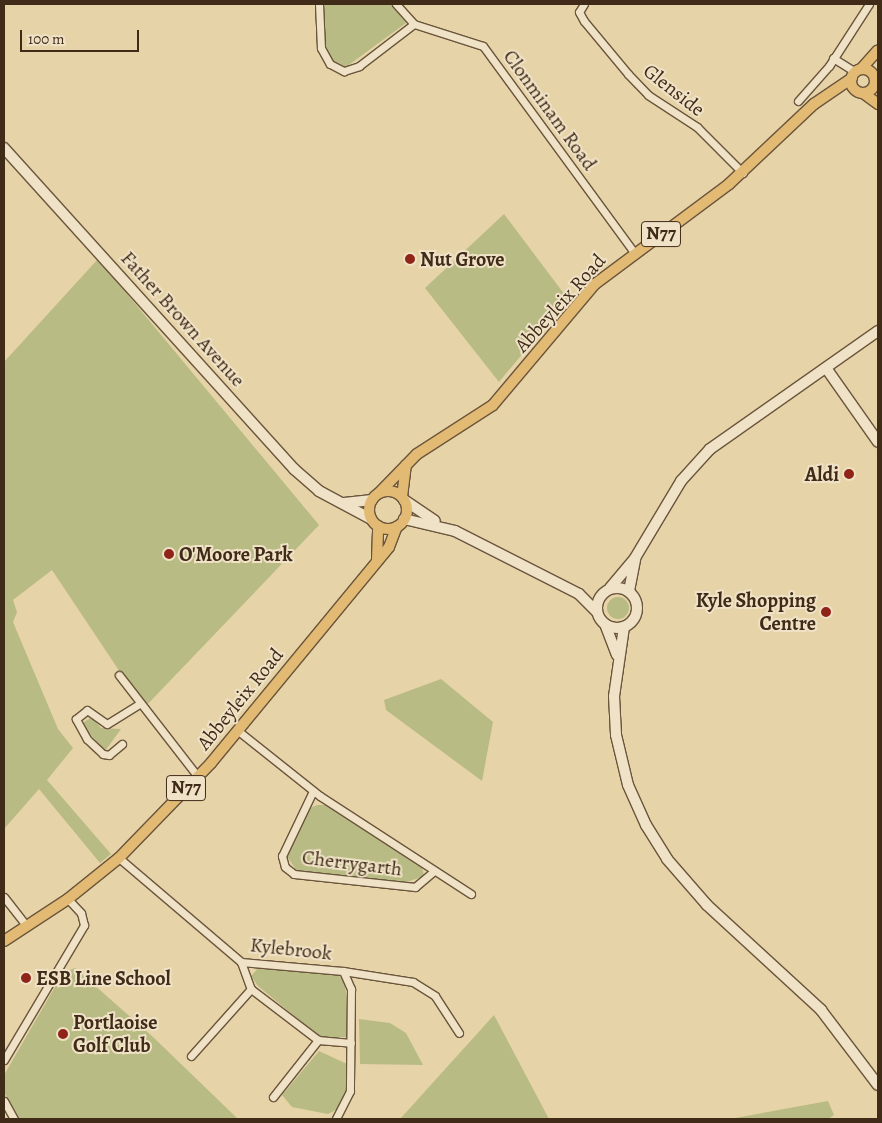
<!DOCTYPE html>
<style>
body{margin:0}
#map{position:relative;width:882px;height:1123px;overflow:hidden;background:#e6d3a7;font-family:Alegreya,serif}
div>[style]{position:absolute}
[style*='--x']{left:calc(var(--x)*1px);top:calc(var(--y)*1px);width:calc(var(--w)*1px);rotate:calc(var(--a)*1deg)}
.green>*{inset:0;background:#b9bb84}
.round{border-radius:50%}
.roads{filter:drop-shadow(1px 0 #6a553c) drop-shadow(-1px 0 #6a553c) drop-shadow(0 1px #6a553c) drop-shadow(0 -1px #6a553c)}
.street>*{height:7px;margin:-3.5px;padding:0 3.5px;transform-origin:3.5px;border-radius:3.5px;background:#efe2c6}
.secondary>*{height:10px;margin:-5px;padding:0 5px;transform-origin:5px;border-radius:5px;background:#efe2c6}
.secondary>.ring{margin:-5px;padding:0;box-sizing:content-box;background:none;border:10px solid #efe2c6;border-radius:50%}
.primary>*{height:10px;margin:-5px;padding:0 5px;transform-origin:5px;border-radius:5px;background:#e3ba74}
.primary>.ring{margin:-5px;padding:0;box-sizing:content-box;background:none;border:10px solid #e3ba74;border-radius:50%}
.dots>*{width:14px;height:14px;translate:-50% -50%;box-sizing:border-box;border:2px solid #efe2c6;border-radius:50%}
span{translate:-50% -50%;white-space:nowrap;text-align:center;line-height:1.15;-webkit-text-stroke:4px #efe2c6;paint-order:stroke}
.shield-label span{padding:1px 4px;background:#efe2c6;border:1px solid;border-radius:4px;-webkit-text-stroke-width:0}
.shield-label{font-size:19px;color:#402b19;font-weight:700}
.street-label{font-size:20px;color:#402b19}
.poi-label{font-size:20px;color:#402b19;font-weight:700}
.left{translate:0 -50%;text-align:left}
.right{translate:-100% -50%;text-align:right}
.frame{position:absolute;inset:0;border:5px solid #402b19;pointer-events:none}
.scale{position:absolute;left:20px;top:30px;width:119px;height:22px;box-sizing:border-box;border:2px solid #402b19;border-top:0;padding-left:6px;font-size:15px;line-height:18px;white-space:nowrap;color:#402b19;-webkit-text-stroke:4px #efe2c6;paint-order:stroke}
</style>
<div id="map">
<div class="green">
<i style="clip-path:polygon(322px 4px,391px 4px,406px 23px,346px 67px,333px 61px,324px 46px)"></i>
<i style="clip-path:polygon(504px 214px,568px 299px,499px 382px,425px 288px)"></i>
<i style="clip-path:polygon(98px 259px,319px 525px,144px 708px,52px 570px,13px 600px,17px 612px,13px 622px,58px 729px,73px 748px,47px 780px,111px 854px,100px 863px,39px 789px,4px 829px,4px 362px)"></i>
<i class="round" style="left:607px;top:597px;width:22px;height:22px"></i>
<i style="clip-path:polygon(441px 679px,493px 722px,482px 781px,386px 710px,384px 700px)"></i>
<i style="clip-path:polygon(92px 717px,101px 728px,121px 729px,105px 751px,81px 724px)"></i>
<i style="clip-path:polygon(317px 805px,326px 805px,422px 867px,424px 876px,407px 882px,297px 871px,286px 855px,310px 808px)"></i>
<i style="clip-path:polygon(259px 967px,338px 975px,344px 981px,348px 1003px,348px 1037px,324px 1038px,315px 1033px,258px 986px,251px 976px)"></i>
<i style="clip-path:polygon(75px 968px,153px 1037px,238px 1119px,19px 1119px,4px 1092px,4px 1075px,63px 973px)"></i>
<i style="clip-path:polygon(494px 1015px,549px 1119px,400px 1119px)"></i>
<i style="clip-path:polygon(359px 1019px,390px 1023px,406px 1033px,423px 1065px,360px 1064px)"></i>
<i style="clip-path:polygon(319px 1051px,347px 1064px,347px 1090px,336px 1110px,328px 1114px,292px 1107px,282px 1095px)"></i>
<i style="clip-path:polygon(828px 1101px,834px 1115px,828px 1119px,730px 1119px)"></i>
</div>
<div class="roads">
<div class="street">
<i style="--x:319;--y:4;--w:44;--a:87.4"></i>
<i style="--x:321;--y:48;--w:18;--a:61"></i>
<i style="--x:330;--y:64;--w:16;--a:27"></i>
<i style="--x:344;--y:71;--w:16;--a:-18"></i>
<i style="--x:359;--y:66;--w:69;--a:-37.4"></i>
<i style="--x:396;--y:4;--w:27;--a:48"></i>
<i style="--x:414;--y:24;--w:72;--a:17.7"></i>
<i style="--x:483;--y:46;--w:255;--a:53.8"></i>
<i style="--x:584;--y:4;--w:9;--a:122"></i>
<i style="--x:579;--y:12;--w:10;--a:61"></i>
<i style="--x:584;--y:21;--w:69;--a:50.3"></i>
<i style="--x:628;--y:74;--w:29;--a:46"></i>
<i style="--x:648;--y:95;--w:59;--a:33.1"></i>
<i style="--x:697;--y:127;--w:65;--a:45"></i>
<i style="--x:833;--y:58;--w:26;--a:32"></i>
<i style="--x:798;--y:101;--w:47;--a:-48.5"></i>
<i style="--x:829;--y:66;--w:74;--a:-57.2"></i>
<i style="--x:119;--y:675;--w:129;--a:52.2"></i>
<i style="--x:237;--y:730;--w:106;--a:38.5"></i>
<i style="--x:320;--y:796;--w:180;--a:33"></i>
<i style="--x:122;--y:744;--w:17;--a:140"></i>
<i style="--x:109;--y:755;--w:6;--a:-171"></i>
<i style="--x:103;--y:754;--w:22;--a:-137"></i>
<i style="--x:87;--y:739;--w:23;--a:-119"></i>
<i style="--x:76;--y:719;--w:14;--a:-39"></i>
<i style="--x:87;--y:710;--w:24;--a:35"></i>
<i style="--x:107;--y:724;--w:36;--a:-32"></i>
<i style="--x:313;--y:791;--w:72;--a:115.5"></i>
<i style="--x:282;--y:856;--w:11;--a:75"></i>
<i style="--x:285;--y:867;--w:11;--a:38"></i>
<i style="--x:294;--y:874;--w:122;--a:6.1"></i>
<i style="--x:415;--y:887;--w:25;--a:-40"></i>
<i style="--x:119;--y:858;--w:160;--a:40.4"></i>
<i style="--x:241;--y:962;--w:102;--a:5"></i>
<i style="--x:343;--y:971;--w:20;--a:66"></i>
<i style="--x:351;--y:989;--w:102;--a:90.6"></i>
<i style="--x:350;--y:1091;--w:31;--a:117"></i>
<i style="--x:4;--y:897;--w:37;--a:52"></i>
<i style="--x:241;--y:962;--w:29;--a:70"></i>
<i style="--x:251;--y:989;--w:84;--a:37.3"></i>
<i style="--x:318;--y:1040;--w:33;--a:5"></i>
<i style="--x:343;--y:971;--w:71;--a:8.9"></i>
<i style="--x:413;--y:982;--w:26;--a:32"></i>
<i style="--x:435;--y:996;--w:44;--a:57"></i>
<i style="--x:191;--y:1056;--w:90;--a:-48.2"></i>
<i style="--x:4;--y:1060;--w:157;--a:-59.3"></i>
<i style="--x:84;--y:925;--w:12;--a:-104"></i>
<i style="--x:81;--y:913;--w:19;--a:-133"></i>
<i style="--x:273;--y:1097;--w:73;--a:-51.7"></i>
<i style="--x:4;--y:1101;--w:21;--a:61"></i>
</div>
<div class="secondary">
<i style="--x:4;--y:148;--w:433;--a:47.9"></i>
<i style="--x:294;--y:469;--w:33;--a:41"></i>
<i style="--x:319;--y:491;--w:59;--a:28.3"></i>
<i style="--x:826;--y:368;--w:90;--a:54.9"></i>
<i style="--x:404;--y:500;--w:37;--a:34"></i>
<i style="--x:344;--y:503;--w:28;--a:-6"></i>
<i style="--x:404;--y:519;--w:52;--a:13.2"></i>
<i style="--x:455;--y:531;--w:139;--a:26.9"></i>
<i style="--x:579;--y:594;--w:25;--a:45"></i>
<i class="ring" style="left:597px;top:588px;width:30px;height:30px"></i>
<i style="--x:610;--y:588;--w:39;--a:-50"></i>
<i style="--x:635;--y:558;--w:90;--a:-59.1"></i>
<i style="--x:681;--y:481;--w:43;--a:-47.8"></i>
<i style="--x:710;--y:449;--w:205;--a:-35.1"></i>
<i style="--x:629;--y:591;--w:33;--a:-79"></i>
<i style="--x:605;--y:624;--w:33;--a:69"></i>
<i style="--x:624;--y:627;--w:70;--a:98.2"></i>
<i style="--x:614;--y:696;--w:39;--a:87"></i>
<i style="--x:616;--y:735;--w:51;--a:76.5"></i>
<i style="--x:628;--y:785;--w:44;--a:65.8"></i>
<i style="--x:646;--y:825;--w:40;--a:58"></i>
<i style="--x:667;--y:859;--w:61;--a:49"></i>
<i style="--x:707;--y:905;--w:155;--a:42.6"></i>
<i style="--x:821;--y:1010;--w:94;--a:52.8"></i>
</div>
<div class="primary">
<i style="--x:861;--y:69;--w:25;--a:-48"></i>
<i class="ring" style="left:851px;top:69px;width:14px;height:14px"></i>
<i style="--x:863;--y:93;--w:19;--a:36"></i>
<i class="ring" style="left:369px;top:491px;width:28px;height:28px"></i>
<i style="--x:379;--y:493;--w:54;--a:-45.7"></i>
<i style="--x:417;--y:454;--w:90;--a:-32.8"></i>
<i style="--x:493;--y:405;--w:158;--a:-49.9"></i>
<i style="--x:595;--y:284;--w:167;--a:-36.7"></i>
<i style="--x:729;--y:184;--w:117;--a:-43.3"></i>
<i style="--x:814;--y:104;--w:46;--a:-34.4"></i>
<i style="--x:402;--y:497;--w:32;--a:-83"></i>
<i style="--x:377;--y:560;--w:34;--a:-88"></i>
<i style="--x:4;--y:941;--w:77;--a:-33.3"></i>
<i style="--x:68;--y:899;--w:65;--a:-38.8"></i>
<i style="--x:119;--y:858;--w:132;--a:-45.9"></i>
<i style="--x:211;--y:763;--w:280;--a:-50.5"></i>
<i style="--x:389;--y:547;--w:22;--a:-69"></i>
</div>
</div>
<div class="dots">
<i style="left:410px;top:259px;background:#8f2418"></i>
<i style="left:849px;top:474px;background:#8f2418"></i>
<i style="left:169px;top:554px;background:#8f2418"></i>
<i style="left:826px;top:612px;background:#8f2418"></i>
<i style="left:26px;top:978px;background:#8f2418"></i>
<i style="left:63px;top:1034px;background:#8f2418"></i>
</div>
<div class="shield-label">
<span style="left:661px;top:234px">N77</span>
<span style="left:186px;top:788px">N77</span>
</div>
<div class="street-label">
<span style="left:674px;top:90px;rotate:38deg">Glenside</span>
<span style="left:550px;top:110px;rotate:54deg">Clonminam Road</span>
<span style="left:560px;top:303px;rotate:-48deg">Abbeyleix Road</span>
<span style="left:183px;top:319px;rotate:48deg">Father Brown Avenue</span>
<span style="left:240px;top:699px;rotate:-51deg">Abbeyleix Road</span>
<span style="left:352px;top:863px;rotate:7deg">Cherrygarth</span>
<span style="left:291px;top:949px;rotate:6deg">Kylebrook</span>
</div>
<div class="poi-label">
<span class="left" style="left:420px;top:259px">Nut Grove</span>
<span class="right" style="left:839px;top:474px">Aldi</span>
<span class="left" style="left:179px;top:554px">O'Moore Park</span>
<span class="right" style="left:816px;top:612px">Kyle Shopping<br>Centre</span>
<span class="left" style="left:36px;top:978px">ESB Line School</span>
<span class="left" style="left:73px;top:1034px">Portlaoise<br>Golf Club</span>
</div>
<div class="frame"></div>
<div class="scale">100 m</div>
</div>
